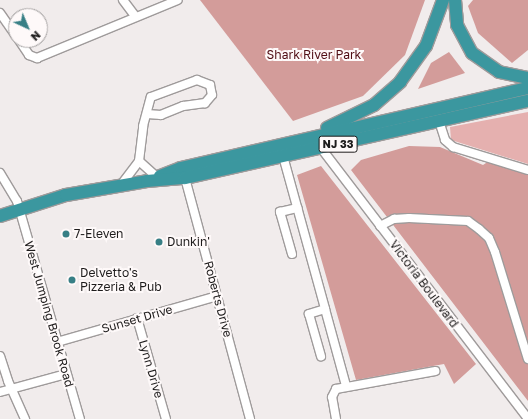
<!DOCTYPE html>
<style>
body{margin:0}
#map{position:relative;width:528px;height:419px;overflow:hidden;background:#f1ecec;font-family:"Golos Text",sans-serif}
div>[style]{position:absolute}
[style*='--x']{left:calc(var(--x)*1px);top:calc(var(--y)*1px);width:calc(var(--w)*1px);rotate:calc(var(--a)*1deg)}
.green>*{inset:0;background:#e5b0af}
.forest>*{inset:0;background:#d39c9a}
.roads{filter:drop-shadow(1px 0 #9f9b9b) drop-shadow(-1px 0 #9f9b9b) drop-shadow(0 1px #9f9b9b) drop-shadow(0 -1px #9f9b9b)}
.minor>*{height:8px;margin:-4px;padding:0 4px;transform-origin:4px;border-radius:4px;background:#fff}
.highway>*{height:12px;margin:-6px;padding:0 6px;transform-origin:6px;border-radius:6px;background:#3b979f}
.dots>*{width:11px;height:11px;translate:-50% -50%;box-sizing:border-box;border:2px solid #fef9f9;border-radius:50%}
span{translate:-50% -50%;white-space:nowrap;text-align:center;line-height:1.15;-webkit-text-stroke:4px #fef9f9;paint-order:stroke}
.shield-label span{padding:1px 3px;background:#fef9f9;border:1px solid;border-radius:3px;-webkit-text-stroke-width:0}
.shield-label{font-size:11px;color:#1e1c1c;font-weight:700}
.park-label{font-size:12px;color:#500d14}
.poi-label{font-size:12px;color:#1e1c1c}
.left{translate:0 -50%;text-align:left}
.street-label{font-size:12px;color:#1e1c1c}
.north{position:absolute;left:8px;top:8px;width:40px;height:40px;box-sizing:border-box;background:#fef9f9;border:1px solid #a4a1a1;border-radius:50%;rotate:136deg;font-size:11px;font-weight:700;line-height:16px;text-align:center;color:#1e1c1c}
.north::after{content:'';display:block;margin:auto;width:14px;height:18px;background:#377f85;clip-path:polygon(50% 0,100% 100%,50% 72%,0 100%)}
</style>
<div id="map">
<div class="green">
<i style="clip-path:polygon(528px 112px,528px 164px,451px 140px,450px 127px)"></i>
</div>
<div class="forest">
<i style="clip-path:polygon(200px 0,425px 0,405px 55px,363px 96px,293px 121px)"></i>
<i style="clip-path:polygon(473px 0,528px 0,528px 50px,512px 63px,478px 33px,468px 6px)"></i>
<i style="clip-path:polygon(449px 52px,465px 73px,418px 89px,431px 63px)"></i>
<i style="clip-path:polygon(409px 146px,440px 147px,483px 165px,492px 159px,528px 170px,528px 401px,351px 170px,361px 160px)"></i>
<i style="clip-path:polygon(321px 166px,476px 364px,454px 384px,444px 364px,356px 380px,297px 175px)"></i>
</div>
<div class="roads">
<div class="minor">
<i style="--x:123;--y:0;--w:21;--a:53"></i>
<i style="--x:0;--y:13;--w:28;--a:55"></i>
<i style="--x:19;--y:40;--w:18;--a:56"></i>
<i style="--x:29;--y:55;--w:9;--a:21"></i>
<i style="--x:37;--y:58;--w:152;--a:-22.4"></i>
<i style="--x:439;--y:121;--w:20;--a:72"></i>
<i style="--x:445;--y:140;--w:11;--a:41"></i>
<i style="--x:453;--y:147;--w:78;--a:17"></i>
<i style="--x:321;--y:148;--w:341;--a:52.6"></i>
<i style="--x:283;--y:156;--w:159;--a:74.6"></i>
<i style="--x:325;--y:309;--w:17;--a:163"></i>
<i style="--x:309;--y:314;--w:44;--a:74.1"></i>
<i style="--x:139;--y:161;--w:24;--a:42"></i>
<i style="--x:0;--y:173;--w:33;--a:59"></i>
<i style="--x:17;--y:201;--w:227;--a:73.9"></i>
<i style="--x:185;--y:178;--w:250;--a:74.9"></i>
<i style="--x:121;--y:185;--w:30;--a:-53"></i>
<i style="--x:139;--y:161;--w:35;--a:-83"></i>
<i style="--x:143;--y:126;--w:30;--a:-75"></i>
<i style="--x:151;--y:97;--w:49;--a:-20.3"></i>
<i style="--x:197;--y:80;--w:14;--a:21"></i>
<i style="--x:210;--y:85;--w:10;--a:79"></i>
<i style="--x:212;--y:95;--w:11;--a:131"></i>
<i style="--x:205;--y:103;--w:22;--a:172"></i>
<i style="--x:183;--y:106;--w:24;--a:158"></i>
<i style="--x:161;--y:115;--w:14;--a:-176"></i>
<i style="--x:380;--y:226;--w:16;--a:-27"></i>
<i style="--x:394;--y:219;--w:15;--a:-4"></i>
<i style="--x:409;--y:218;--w:59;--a:2.9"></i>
<i style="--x:468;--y:221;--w:14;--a:36"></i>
<i style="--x:479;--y:229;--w:13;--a:42"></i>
<i style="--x:489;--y:238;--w:15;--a:67"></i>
<i style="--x:495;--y:252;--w:112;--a:72.9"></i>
<i style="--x:292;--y:254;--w:44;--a:-105.9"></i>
<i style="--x:280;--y:212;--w:18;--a:-13"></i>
<i style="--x:325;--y:309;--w:80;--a:74.7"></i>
<i style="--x:137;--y:318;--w:105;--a:74"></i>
<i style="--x:57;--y:342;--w:166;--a:-16"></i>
<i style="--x:0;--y:356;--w:26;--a:72"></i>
<i style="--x:8;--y:381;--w:42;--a:65.9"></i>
<i style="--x:0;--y:392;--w:68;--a:-15.3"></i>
<i style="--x:336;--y:419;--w:22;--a:-100"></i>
<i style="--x:332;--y:397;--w:9;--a:-63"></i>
<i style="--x:336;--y:389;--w:101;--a:-10.3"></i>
</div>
<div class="highway">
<i style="--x:455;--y:0;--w:25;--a:85"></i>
<i style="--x:457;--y:25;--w:32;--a:62"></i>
<i style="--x:472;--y:53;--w:33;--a:35"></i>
<i style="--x:499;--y:72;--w:30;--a:12"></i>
<i style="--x:327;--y:128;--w:52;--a:-26.1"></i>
<i style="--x:374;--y:105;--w:35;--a:-41"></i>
<i style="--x:400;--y:82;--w:44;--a:-54.2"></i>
<i style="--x:426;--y:46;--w:49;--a:-69.7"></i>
<i style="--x:160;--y:176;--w:22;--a:-21"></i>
<i style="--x:181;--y:168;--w:356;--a:-13"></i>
<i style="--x:0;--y:216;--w:69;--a:-17.7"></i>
<i style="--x:66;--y:195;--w:82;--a:-9.8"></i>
<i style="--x:147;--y:181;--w:38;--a:-5"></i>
<i style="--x:185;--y:178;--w:352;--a:-12.7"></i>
</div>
</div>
<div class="dots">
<i style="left:66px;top:234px;background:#377f85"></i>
<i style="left:159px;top:242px;background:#377f85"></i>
<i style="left:72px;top:280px;background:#377f85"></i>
</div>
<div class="shield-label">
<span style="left:338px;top:144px">NJ 33</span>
</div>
<div class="park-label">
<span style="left:314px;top:55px">Shark River Park</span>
</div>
<div class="poi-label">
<span class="left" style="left:74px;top:234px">7-Eleven</span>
<span class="left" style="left:167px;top:242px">Dunkin'</span>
<span class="left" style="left:80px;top:280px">Delvetto's<br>Pizzeria &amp; Pub</span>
</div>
<div class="street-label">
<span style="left:424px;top:284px;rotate:53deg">Victoria Boulevard</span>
<span style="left:218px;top:299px;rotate:75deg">Roberts Drive</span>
<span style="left:49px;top:314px;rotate:74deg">West Jumping Brook Road</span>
<span style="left:137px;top:319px;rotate:-16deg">Sunset Drive</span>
<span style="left:151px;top:369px;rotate:74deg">Lynn Drive</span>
</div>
<div class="north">N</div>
</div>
